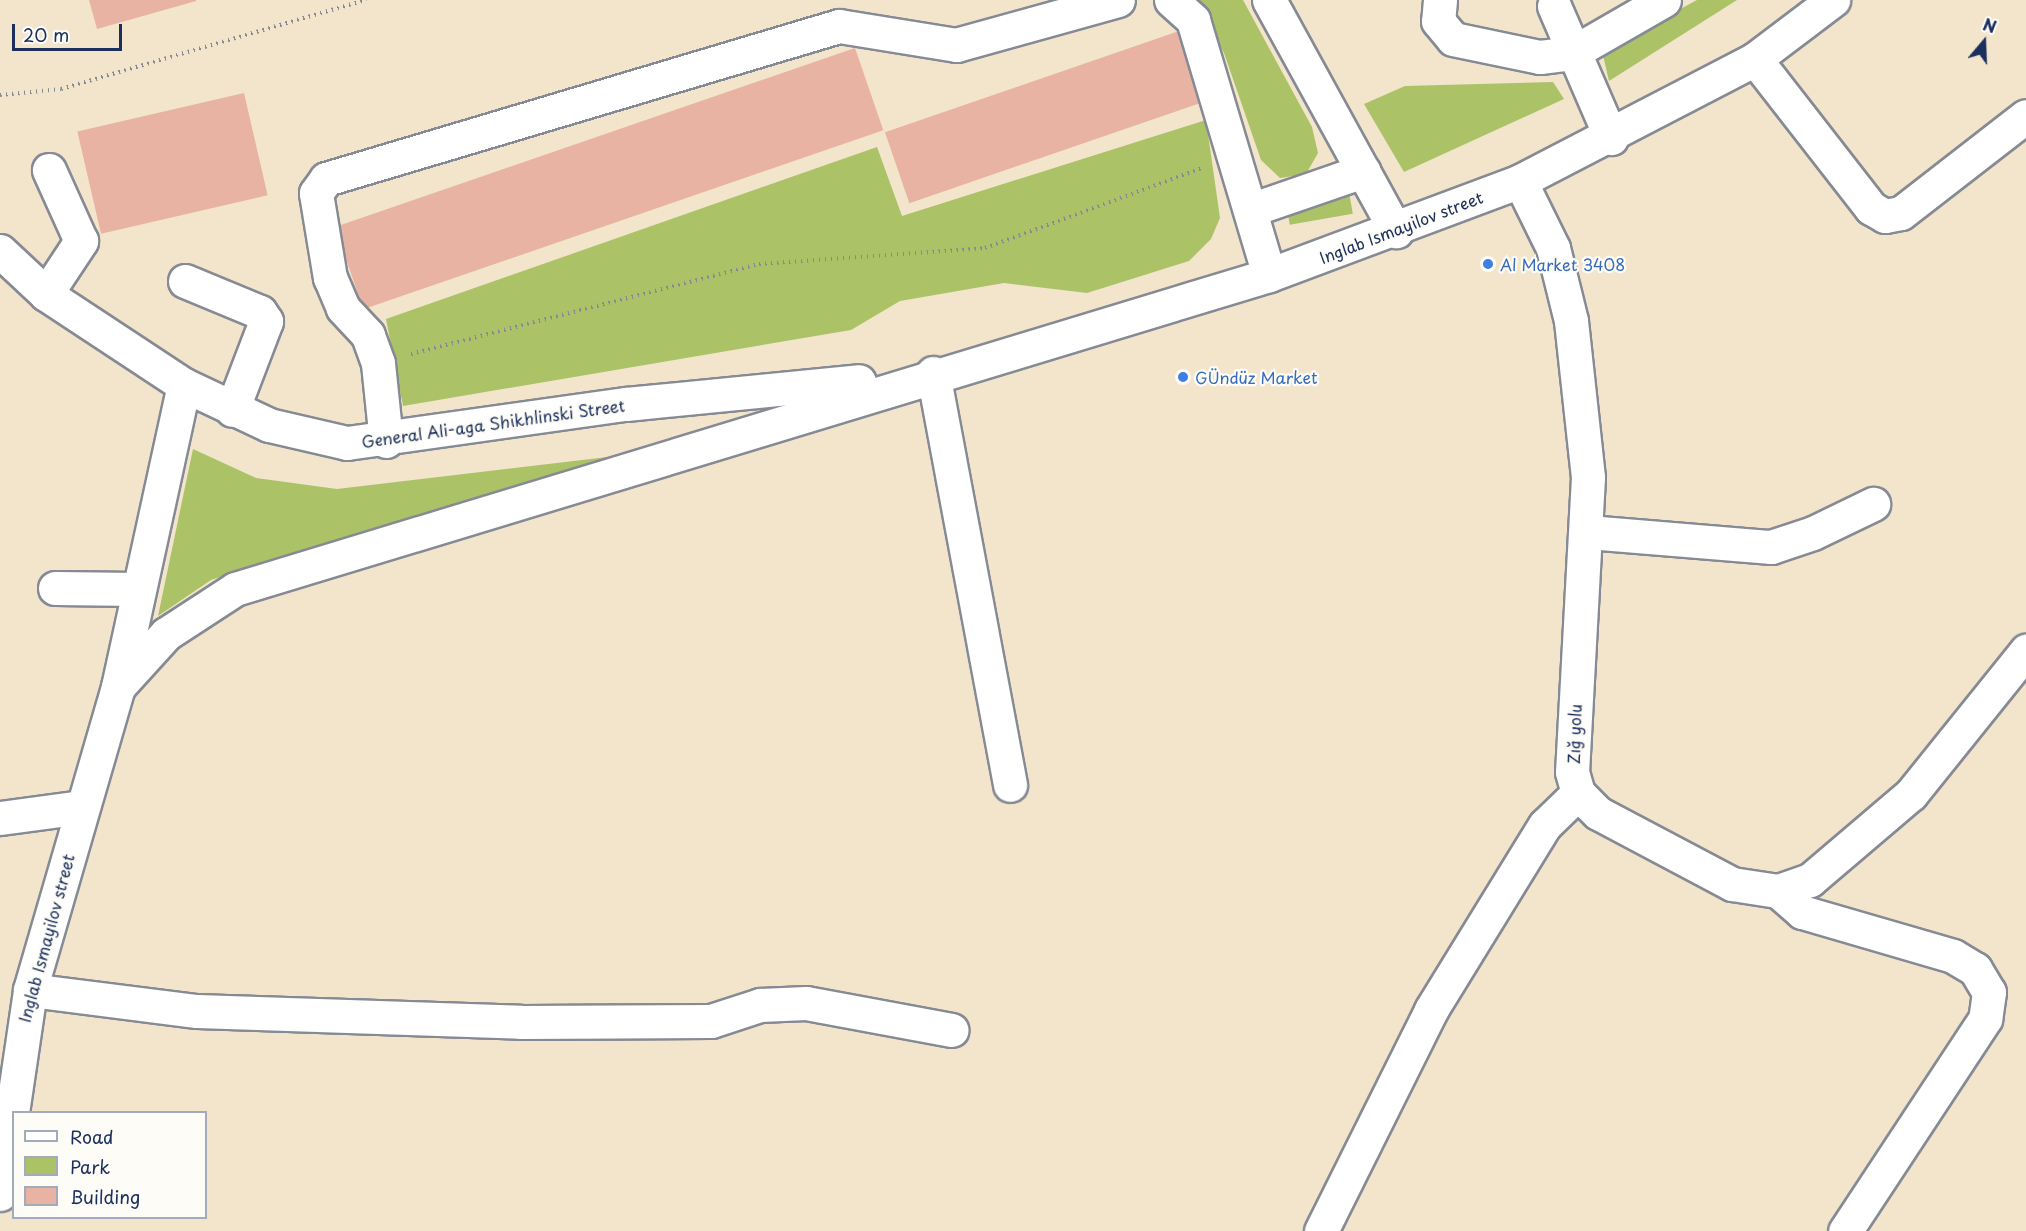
<!DOCTYPE html>
<meta charset="utf-8">
<style>
body{margin:0}
#map{position:relative;width:2026px;height:1231px;overflow:hidden;background:#f2e5cb;font-family:"Playpen Sans",sans-serif}
div>[style]{position:absolute}
[style*='--x']{left:calc(var(--x)*1px);top:calc(var(--y)*1px);width:calc(var(--w)*1px);rotate:calc(var(--a)*1deg)}
.green>*{inset:0;background:#acc267;transform-origin:0 0}
.building>*{inset:0;background:#e8b3a2;transform-origin:0 0}
.path>*{height:4px;margin-top:-2px;transform-origin:0;background:repeating-linear-gradient(90deg,#868a94 0 1.5px,transparent 0 6px)}
.roads{filter:drop-shadow(2px 0 #868a94) drop-shadow(-2px 0 #868a94) drop-shadow(0 2px #868a94) drop-shadow(0 -2px #868a94)}
.minor>*{height:33px;margin:-16.5px;padding:0 16.5px;transform-origin:16.5px;border-radius:16.5px;background:#fff}
.major>*{height:33px;margin:-16.5px;padding:0 16.5px;transform-origin:16.5px;border-radius:16.5px;background:#fff}
.dots>*{width:16px;height:16px;translate:-50% -50%;box-sizing:border-box;border:3px solid #fdfcf7;border-radius:50%}
span{translate:-50% -50%;white-space:nowrap;text-align:center;line-height:1.15;-webkit-text-stroke:4.5px #fdfcf7;paint-order:stroke}
.street-label{font-size:16px;color:#1b2f5e}
.shop-label{font-size:16px;color:#366cbe}
.left{translate:0 -50%;text-align:left}
.legend{position:absolute;left:12px;top:1111px;width:195px;height:108px;box-sizing:border-box;background:#fdfcf7;border:2px solid #a3aaba;margin:0;padding:8px 10px;list-style:none;font-size:18px;color:#1b2f5e}
.legend li{display:flex;align-items:center;gap:12px;height:30px}
.legend b{width:30px;border:2px solid #a3aaba}
.north{position:absolute;left:1954px;top:12px;width:60px;height:60px;-webkit-text-stroke:4px #fdfcf7;paint-order:stroke;rotate:19deg;font-size:16px;font-weight:700;line-height:24px;text-align:center;color:#1b2f5e}
.north::after{content:'';display:block;margin:auto;width:21px;height:27px;background:#1b2f5e;clip-path:polygon(50% 0,100% 100%,50% 72%,0 100%)}
.scale{position:absolute;left:12px;top:24px;width:110px;height:27px;box-sizing:border-box;border:3px solid #1b2f5e;border-top:0;padding-left:8px;font-size:18px;line-height:21px;white-space:nowrap;color:#1b2f5e;-webkit-text-stroke:4px #fdfcf7;paint-order:stroke}
</style>
<div id="map">
<div class="green">
<i style="clip-path:polygon(1197px 0,1243px 0,1312px 127px,1318px 153px,1306px 174px,1280px 178px,1261px 160px,1224px 53px)"></i>
<i style="clip-path:polygon(1697px 0,1737px 0,1609px 81px,1602px 51px)"></i>
<i style="clip-path:polygon(1553px 82px,1564px 99px,1404px 172px,1364px 104px,1405px 86px)"></i>
<i style="clip-path:polygon(1206px 120px,1220px 218px,1211px 239px,1189px 261px,1087px 293px,1004px 283px,900px 301px,851px 330px,403px 406px,386px 319px,877px 147px,902px 216px)"></i>
<i style="left:1349px;top:192px;width:22px;height:64px;rotate:80deg"></i>
<i style="clip-path:polygon(193px 449px,256px 478px,337px 489px,633px 454px,255px 565px,211px 580px,158px 616px)"></i>
</div>
<div class="building">
<i style="clip-path:polygon(89px 0,196px 0,196px 1px,97px 29px)"></i>
<i style="left:1179px;top:31px;width:75px;height:311px;rotate:71deg"></i>
<i style="left:855px;top:48px;width:87px;height:550px;rotate:71deg"></i>
<i style="left:244px;top:93px;width:105px;height:171px;rotate:77deg"></i>
</div>
<div class="path">
<i style="--x:0;--y:95;--w:61;--a:-5.6"></i>
<i style="--x:61;--y:89;--w:318;--a:-16.3"></i>
<i style="--x:411;--y:354;--w:359;--a:-14.5"></i>
<i style="--x:759;--y:264;--w:227;--a:-4"></i>
<i style="--x:985;--y:248;--w:231;--a:-20.2"></i>
</div>
<div class="roads">
<div class="minor">
<i style="--x:1171;--y:0;--w:30;--a:42"></i>
<i style="--x:1193;--y:20;--w:266;--a:73.4"></i>
<i style="--x:1269;--y:0;--w:264;--a:61.2"></i>
<i style="--x:1440;--y:0;--w:21;--a:95"></i>
<i style="--x:1438;--y:21;--w:23;--a:50"></i>
<i style="--x:1453;--y:39;--w:89;--a:11.7"></i>
<i style="--x:1540;--y:57;--w:32;--a:-7"></i>
<i style="--x:1572;--y:53;--w:106;--a:-29.9"></i>
<i style="--x:1554;--y:6;--w:144;--a:66.6"></i>
<i style="--x:1755;--y:59;--w:189;--a:52.1"></i>
<i style="--x:1871;--y:208;--w:16;--a:30"></i>
<i style="--x:1885;--y:216;--w:16;--a:-11"></i>
<i style="--x:1901;--y:213;--w:158;--a:-37.8"></i>
<i style="--x:1520;--y:181;--w:75;--a:63.8"></i>
<i style="--x:1553;--y:248;--w:75;--a:76.1"></i>
<i style="--x:1571;--y:321;--w:157;--a:83.8"></i>
<i style="--x:1588;--y:477;--w:295;--a:93.1"></i>
<i style="--x:1572;--y:772;--w:22;--a:74"></i>
<i style="--x:1578;--y:793;--w:28;--a:45"></i>
<i style="--x:1598;--y:813;--w:152;--a:27.9"></i>
<i style="--x:1732;--y:884;--w:47;--a:8.7"></i>
<i style="--x:1778;--y:891;--w:34;--a:-19"></i>
<i style="--x:1810;--y:880;--w:133;--a:-40.4"></i>
<i style="--x:1911;--y:794;--w:184;--a:-51.2"></i>
<i style="--x:1250;--y:210;--w:120;--a:-19"></i>
<i style="--x:185;--y:281;--w:81;--a:22.5"></i>
<i style="--x:260;--y:312;--w:11;--a:56"></i>
<i style="--x:266;--y:321;--w:95;--a:110.9"></i>
<i style="--x:46;--y:294;--w:64;--a:-56.6"></i>
<i style="--x:81;--y:241;--w:78;--a:-114.3"></i>
<i style="--x:933;--y:373;--w:419;--a:79.4"></i>
<i style="--x:386;--y:441;--w:78;--a:-95.9"></i>
<i style="--x:378;--y:363;--w:30;--a:-110"></i>
<i style="--x:368;--y:335;--w:37;--a:-133"></i>
<i style="--x:343;--y:308;--w:33;--a:-113"></i>
<i style="--x:330;--y:278;--w:86;--a:-99.4"></i>
<i style="--x:316;--y:193;--w:17;--a:-54"></i>
<i style="--x:326;--y:179;--w:535;--a:-16.61"></i>
<i style="--x:839;--y:26;--w:119;--a:9.2"></i>
<i style="--x:956;--y:45;--w:168;--a:-15.5"></i>
<i style="--x:1588;--y:532;--w:184;--a:4.7"></i>
<i style="--x:1771;--y:547;--w:44;--a:-18.4"></i>
<i style="--x:1813;--y:533;--w:67;--a:-25.8"></i>
<i style="--x:55;--y:588;--w:83;--a:0.7"></i>
<i style="--x:0;--y:818;--w:82;--a:-7.7"></i>
<i style="--x:1778;--y:891;--w:32;--a:41"></i>
<i style="--x:1802;--y:912;--w:157;--a:16.2"></i>
<i style="--x:1953;--y:956;--w:26;--a:31"></i>
<i style="--x:1975;--y:969;--w:27;--a:59"></i>
<i style="--x:1989;--y:992;--w:27;--a:98"></i>
<i style="--x:1985;--y:1019;--w:254;--a:123.4"></i>
<i style="--x:30;--y:990;--w:168;--a:7.2"></i>
<i style="--x:197;--y:1011;--w:324;--a:1.9"></i>
<i style="--x:521;--y:1022;--w:190;--a:-0.3"></i>
<i style="--x:711;--y:1021;--w:52;--a:-18.1"></i>
<i style="--x:760;--y:1005;--w:46;--a:-2.5"></i>
<i style="--x:806;--y:1003;--w:148;--a:10.5"></i>
<i style="--x:1321;--y:1231;--w:247;--a:-63.5"></i>
<i style="--x:1431;--y:1010;--w:217;--a:-58.4"></i>
<i style="--x:1545;--y:825;--w:46;--a:-44.1"></i>
</div>
<div class="major">
<i style="--x:0;--y:251;--w:63;--a:43.1"></i>
<i style="--x:46;--y:294;--w:165;--a:33.4"></i>
<i style="--x:184;--y:385;--w:94;--a:25.2"></i>
<i style="--x:269;--y:425;--w:80;--a:13"></i>
<i style="--x:347;--y:443;--w:282;--a:-8"></i>
<i style="--x:626;--y:404;--w:234;--a:-5.6"></i>
<i style="--x:118;--y:687;--w:72;--a:-47.8"></i>
<i style="--x:166;--y:634;--w:82;--a:-33.1"></i>
<i style="--x:235;--y:589;--w:1081;--a:-16.89"></i>
<i style="--x:1269;--y:275;--w:268;--a:-20.5"></i>
<i style="--x:1520;--y:181;--w:265;--a:-27.4"></i>
<i style="--x:1755;--y:59;--w:98;--a:-37.1"></i>
<i style="--x:0;--y:1194;--w:206;--a:-81.6"></i>
<i style="--x:30;--y:990;--w:316;--a:-73.8"></i>
<i style="--x:118;--y:687;--w:309;--a:-77.7"></i>
</div>
</div>
<div class="dots">
<i style="left:1488px;top:264px;background:#3f7fe0"></i>
<i style="left:1183px;top:377px;background:#3f7fe0"></i>
</div>
<div class="street-label">
<span style="left:1401px;top:227px;rotate:-21deg">Inglab Ismayilov street</span>
<span style="left:493px;top:423px;rotate:-8deg">General Ali-aga Shikhlinski Street</span>
<span style="left:1574px;top:734px;rotate:-88deg">Zığ yolu</span>
<span style="left:46px;top:938px;rotate:-75deg">Inglab Ismayilov street</span>
</div>
<div class="shop-label">
<span class="left" style="left:1500px;top:264px">Al Market 3408</span>
<span class="left" style="left:1195px;top:377px">GÜndüz Market</span>
</div>
<ul class="legend">
<li><b style="height:8px;background:#fff"></b>Road</li>
<li><b style="height:16px;background:#acc267"></b>Park</li>
<li><b style="height:16px;background:#e8b3a2"></b>Building</li>
</ul>
<div class="north">N</div>
<div class="scale">20 m</div>
</div>
